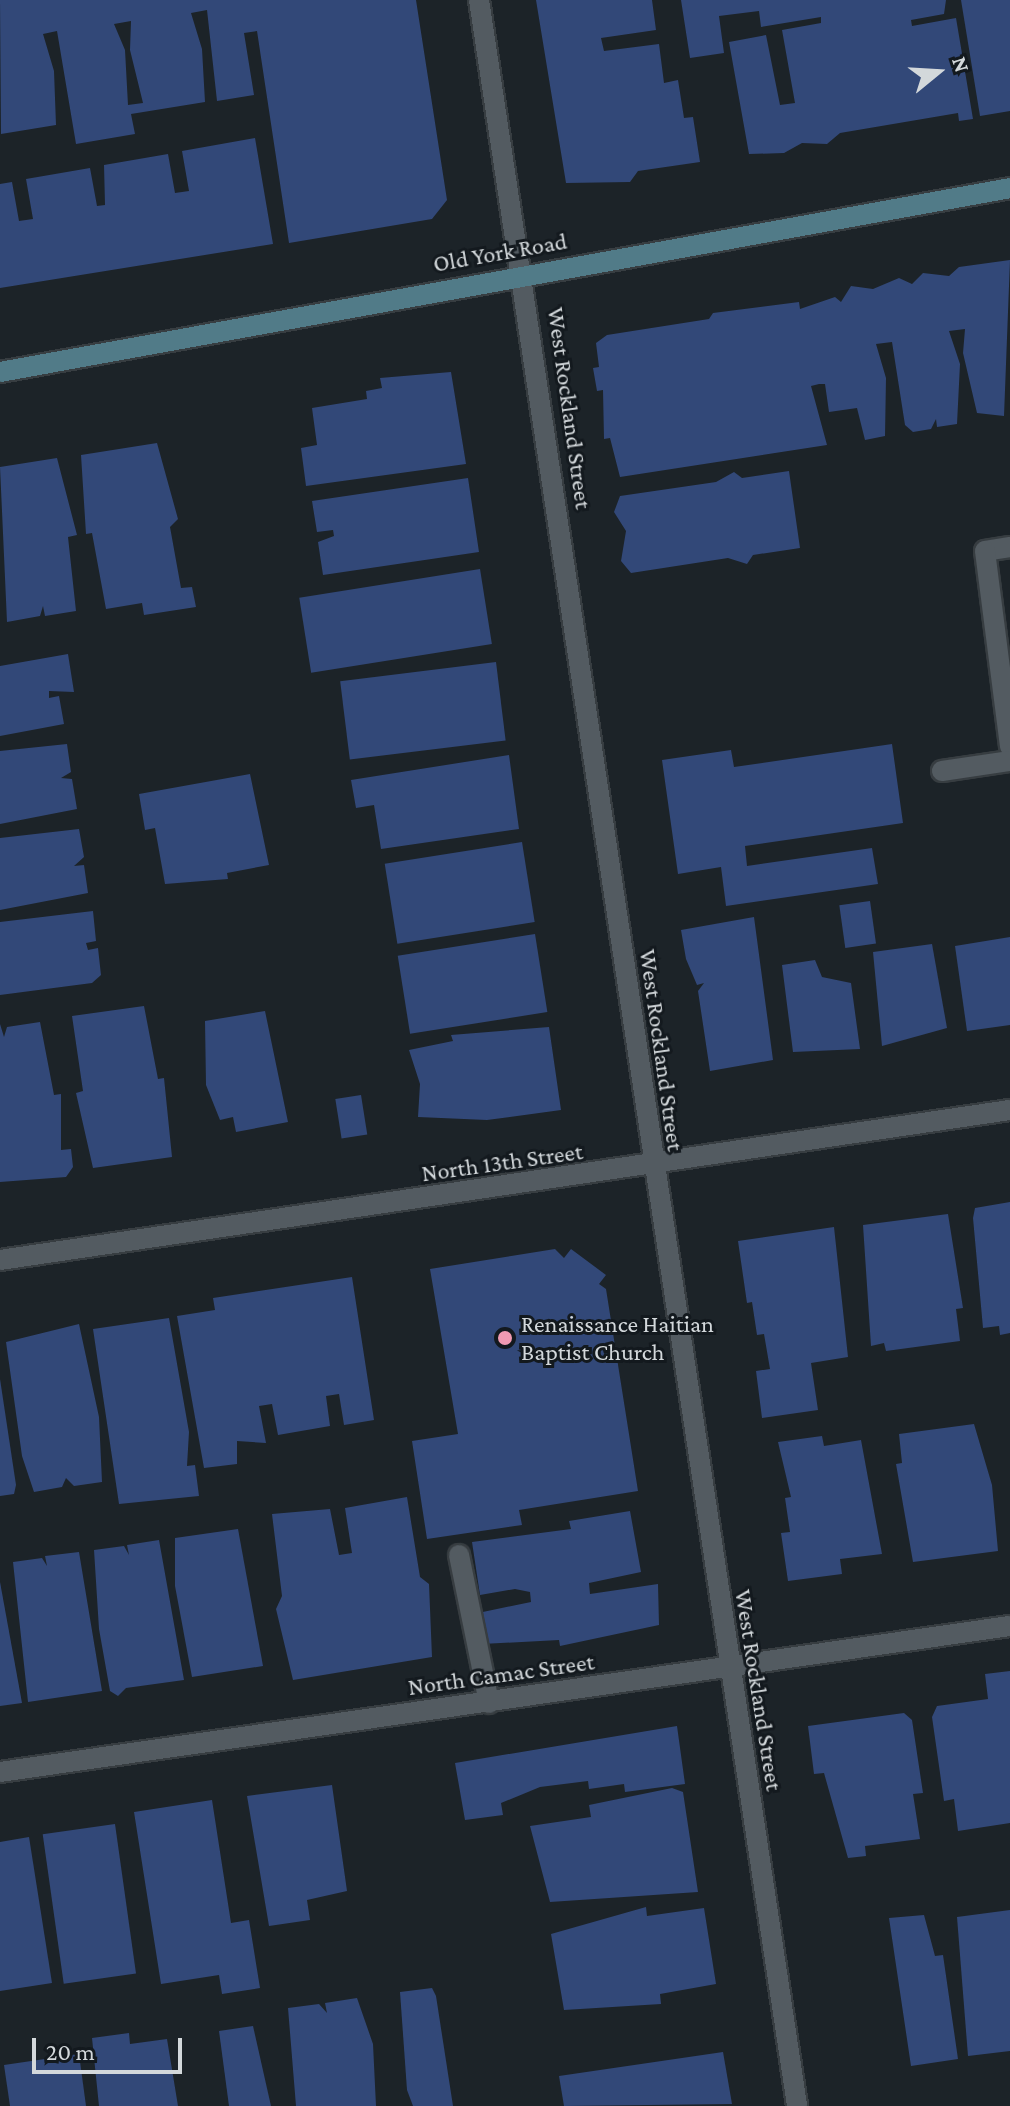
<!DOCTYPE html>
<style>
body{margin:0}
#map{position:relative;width:1010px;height:2106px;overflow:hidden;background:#1c2328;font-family:"Crimson Pro",serif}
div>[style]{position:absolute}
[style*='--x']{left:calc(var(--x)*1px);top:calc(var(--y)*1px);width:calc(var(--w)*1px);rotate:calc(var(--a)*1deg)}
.building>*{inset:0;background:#324878;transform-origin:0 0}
.roads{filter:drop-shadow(2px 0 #373d41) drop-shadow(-2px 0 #373d41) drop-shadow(0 2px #373d41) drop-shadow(0 -2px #373d41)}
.lane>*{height:20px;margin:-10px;padding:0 10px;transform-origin:10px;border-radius:10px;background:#535b61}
.street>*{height:20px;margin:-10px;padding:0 10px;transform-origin:10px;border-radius:10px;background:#535b61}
.secondary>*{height:20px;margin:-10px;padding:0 10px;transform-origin:10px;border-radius:10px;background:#517b88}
.dots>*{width:22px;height:22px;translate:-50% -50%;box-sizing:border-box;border:4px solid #13191e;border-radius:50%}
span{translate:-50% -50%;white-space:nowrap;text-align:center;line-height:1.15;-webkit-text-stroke:6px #13191e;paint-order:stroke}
.street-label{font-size:24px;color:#d3d8db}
.poi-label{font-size:24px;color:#d3d8db}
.left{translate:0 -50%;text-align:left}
.north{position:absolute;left:898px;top:32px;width:80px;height:80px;-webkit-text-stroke:6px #13191e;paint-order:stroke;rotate:72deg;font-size:22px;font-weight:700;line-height:32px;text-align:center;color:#d3d8db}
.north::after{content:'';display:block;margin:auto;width:28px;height:36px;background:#d3d8db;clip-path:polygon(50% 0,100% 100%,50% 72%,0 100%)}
.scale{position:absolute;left:32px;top:2038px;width:150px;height:36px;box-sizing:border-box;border:4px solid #d3d8db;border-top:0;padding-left:10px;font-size:24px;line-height:28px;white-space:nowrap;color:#d3d8db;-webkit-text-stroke:6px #13191e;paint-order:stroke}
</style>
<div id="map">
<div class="building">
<i style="clip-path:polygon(evenodd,0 0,416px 0,447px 200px,432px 219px,289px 243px,257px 31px,244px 33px,254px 95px,217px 101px,207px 10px,191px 13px,202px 49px,205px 102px,131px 114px,135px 134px,76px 144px,57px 31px,43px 34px,54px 71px,56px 125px,1px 134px,0 0,131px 21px,130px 50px,143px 103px,128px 105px,125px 50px,114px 24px,131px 21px)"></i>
<i style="clip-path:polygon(536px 0,652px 0,656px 30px,601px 38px,604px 51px,659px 44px,664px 83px,678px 80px,684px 118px,693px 117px,700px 162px,638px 171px,630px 182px,566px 183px)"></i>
<i style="clip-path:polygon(681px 0,946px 0,944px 14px,911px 20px,912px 26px,956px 18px,973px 119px,959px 121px,958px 113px,840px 133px,827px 144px,802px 143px,784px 153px,749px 154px,729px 42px,766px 35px,780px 105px,795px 103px,782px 30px,821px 23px,821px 17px,761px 27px,759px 11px,719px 16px,724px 53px,690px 58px)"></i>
<i style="clip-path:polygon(961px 0,1010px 0,1010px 111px,980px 116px)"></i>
<i style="clip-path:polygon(255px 138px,273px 244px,0 288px,0 184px,12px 182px,19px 221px,33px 219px,26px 179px,90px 168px,97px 206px,105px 205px,104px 165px,168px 154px,175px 193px,189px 191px,182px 151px)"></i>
<i style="clip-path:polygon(1010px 260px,1004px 416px,977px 413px,963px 353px,965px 329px,949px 331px,960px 364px,957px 424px,937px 427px,936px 419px,931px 429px,913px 432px,905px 425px,892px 342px,876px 344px,886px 378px,885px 436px,865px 440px,857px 408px,829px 412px,825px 384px,819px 384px,811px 386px,827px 445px,620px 477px,610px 438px,604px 439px,603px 390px,597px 391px,593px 368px,599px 367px,596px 343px,607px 335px,709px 319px,713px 313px,799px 302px,800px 309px,835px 297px,841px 302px,851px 286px,873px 289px,899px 278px,912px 284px,923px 273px,949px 276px,959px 267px)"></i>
<i style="clip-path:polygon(451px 372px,466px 464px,306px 486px,301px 448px,317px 445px,312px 408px,367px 399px,366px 391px,382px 388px,380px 378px)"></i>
<i style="clip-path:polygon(157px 443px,178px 519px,170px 527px,181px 588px,192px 587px,196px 607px,144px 615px,142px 603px,106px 609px,92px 533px,86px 534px,81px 455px)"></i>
<i style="clip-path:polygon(57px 458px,77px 535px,68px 537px,76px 611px,45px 616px,43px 606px,40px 616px,7px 622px,0 467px)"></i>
<i style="clip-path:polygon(789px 471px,800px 548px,753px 555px,747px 564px,728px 558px,631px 573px,621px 561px,626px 531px,614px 512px,620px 496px,716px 482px,734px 472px,742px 478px)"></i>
<i style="clip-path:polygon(468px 478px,479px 552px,323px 575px,318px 542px,334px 536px,333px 530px,317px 532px,312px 501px)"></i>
<i style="left:480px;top:569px;width:76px;height:183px;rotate:81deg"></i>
<i style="clip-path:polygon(68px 654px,74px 692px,49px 691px,49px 698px,59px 696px,64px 724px,0 736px,0 666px)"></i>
<i style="left:496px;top:662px;width:79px;height:157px;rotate:83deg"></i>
<i style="clip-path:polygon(67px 744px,71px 772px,61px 778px,72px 779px,77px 809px,0 824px,0 751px)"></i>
<i style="clip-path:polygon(892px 744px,903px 823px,745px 846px,747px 866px,872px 848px,878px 884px,726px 906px,721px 867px,678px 874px,662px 760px,731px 750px,734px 767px)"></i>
<i style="clip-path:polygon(509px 755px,519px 829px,381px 849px,374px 805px,356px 808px,351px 780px)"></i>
<i style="clip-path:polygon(250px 774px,269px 865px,227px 873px,228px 879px,165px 884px,155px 828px,145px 830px,139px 794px)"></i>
<i style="clip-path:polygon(79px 829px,84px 857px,74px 866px,84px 865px,88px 893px,0 910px,0 838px)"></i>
<i style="left:522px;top:842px;width:81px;height:139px;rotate:81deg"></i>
<i style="left:870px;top:901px;width:43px;height:31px;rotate:82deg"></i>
<i style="clip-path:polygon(93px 911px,96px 941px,86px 943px,88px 950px,98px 948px,101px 975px,92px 983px,0 995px,0 922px)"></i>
<i style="clip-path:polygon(754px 917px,773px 1060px,710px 1071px,698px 991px,704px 983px,697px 985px,686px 959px,681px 930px)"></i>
<i style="left:535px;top:934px;width:79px;height:139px;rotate:81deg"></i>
<i style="clip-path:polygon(1010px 937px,1010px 1025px,967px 1031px,955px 946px)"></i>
<i style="clip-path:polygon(932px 944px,947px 1028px,882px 1046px,873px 952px)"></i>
<i style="clip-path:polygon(815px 960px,822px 977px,851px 983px,860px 1049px,793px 1052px,782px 965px)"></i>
<i style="clip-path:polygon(144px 1006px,158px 1079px,164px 1078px,172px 1157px,93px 1168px,76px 1093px,83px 1091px,72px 1016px)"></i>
<i style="clip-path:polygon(265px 1011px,288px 1122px,236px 1132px,233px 1117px,220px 1120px,206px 1085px,205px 1021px)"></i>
<i style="clip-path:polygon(40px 1022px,54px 1095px,61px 1094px,61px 1150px,71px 1149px,73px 1167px,66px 1177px,0 1182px,0 1024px,4px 1037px,7px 1027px)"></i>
<i style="clip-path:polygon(549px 1027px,561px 1110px,487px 1120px,418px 1117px,420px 1084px,409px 1050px,453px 1041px,451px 1035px)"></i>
<i style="left:361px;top:1095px;width:40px;height:26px;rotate:81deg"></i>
<i style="clip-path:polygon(1010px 1202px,1010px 1333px,1000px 1335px,999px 1326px,983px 1328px,973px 1218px,975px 1208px)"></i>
<i style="clip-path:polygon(948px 1214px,963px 1308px,956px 1309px,960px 1341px,886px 1351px,884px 1343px,871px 1346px,863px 1225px)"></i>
<i style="clip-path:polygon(834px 1227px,848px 1357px,811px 1363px,818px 1410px,762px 1418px,756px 1371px,770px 1369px,764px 1334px,757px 1335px,752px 1302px,747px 1303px,738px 1241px)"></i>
<i style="clip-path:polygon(555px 1249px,564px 1258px,571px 1249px,606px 1275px,599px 1284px,606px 1289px,638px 1491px,519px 1510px,522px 1525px,427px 1539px,412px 1441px,458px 1434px,430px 1269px)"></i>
<i style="clip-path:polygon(352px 1277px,374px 1420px,344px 1425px,339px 1394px,326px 1396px,330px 1426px,278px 1435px,272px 1404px,259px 1406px,266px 1443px,237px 1441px,237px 1464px,204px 1468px,177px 1316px,215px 1310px,213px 1298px)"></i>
<i style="clip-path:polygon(169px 1318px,189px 1432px,187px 1466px,195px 1465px,199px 1496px,119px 1504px,93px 1329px)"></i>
<i style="clip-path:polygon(79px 1324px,99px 1417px,102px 1482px,74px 1486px,66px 1478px,62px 1487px,34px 1492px,22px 1456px,6px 1342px)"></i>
<i style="clip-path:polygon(0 1379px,16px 1485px,14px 1494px,0 1496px)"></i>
<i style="clip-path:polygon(974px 1424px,992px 1485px,998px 1551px,913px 1562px,896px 1464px,902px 1463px,899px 1434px)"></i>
<i style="clip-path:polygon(822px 1436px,824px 1446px,861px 1440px,882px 1554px,840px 1559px,842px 1574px,788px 1581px,781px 1533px,790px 1532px,785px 1498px,791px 1497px,778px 1442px)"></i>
<i style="clip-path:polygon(407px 1497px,420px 1577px,429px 1584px,432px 1657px,293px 1680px,276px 1609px,282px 1596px,272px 1514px,330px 1509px,339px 1555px,352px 1553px,345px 1508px)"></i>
<i style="clip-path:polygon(630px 1511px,641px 1572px,589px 1583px,590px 1594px,658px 1584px,659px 1625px,560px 1646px,559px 1640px,482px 1644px,478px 1613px,531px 1602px,530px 1592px,515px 1589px,480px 1595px,472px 1542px,571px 1529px,569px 1521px)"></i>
<i style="clip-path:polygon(238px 1529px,263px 1666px,192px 1677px,175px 1586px,175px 1538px)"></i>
<i style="clip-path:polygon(159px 1540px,184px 1680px,126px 1688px,118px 1696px,110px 1691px,99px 1629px,94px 1550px,124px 1546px,129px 1555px,127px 1545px)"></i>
<i style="clip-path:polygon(79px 1552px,102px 1691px,28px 1702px,13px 1562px,42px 1558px,47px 1566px,45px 1556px)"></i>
<i style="clip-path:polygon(0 1582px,22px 1703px,0 1706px)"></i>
<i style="clip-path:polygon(1010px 1671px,1010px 1823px,958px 1831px,954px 1799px,944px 1801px,932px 1717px,937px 1706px,988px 1699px,985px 1674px)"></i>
<i style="clip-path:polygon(904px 1713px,912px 1720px,923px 1793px,913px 1794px,920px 1839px,865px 1846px,866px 1856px,848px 1858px,824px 1773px,814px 1774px,808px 1726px)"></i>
<i style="clip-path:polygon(677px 1726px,685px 1784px,625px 1792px,624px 1784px,589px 1789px,588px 1781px,540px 1787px,501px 1803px,503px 1815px,465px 1820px,455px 1763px)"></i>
<i style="clip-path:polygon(332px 1785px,347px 1891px,307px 1900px,310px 1920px,269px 1926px,247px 1796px)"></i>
<i style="clip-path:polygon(672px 1788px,683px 1792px,698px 1892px,550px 1902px,530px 1826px,591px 1817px,589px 1805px)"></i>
<i style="clip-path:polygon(212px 1800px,231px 1923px,249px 1920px,260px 1988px,222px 1994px,219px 1975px,161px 1984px,134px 1812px)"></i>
<i style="left:115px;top:1824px;width:151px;height:73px;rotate:82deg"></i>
<i style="clip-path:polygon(29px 1837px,52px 1983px,0 1991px,0 1842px)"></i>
<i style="clip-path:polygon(646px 1907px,647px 1916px,704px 1908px,716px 1984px,660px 1994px,661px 2004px,564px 2010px,551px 1934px)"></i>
<i style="clip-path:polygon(1010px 1910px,1010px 2051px,968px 2056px,957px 1917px)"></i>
<i style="clip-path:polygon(924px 1915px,935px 1956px,943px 1955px,958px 2059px,911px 2066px,889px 1918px)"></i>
<i style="clip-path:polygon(432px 1988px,436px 1996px,453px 2106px,413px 2106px,407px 2090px,400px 1992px)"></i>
<i style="clip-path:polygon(357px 1998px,373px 2044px,376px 2106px,296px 2106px,288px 2008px,319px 2004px,327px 2013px,325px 2003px)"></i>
<i style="clip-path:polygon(253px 2026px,271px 2106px,229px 2106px,219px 2031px)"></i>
<i style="clip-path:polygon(129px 2033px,130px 2044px,167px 2039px,178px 2106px,99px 2106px,92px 2038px)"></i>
<i style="clip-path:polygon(723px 2052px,732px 2104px,564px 2106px,559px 2076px)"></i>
<i style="clip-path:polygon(79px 2054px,86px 2106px,10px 2106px,4px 2065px)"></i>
</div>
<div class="roads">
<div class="lane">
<i style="--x:1010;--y:547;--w:25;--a:171"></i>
<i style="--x:985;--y:551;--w:197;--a:82.7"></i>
<i style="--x:942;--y:771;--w:69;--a:-8.4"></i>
<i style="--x:459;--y:1555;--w:151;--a:78.5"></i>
</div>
<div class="street">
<i style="--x:479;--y:0;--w:2130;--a:81.41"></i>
<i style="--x:0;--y:1260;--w:1021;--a:-8.45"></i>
<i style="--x:0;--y:1772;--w:1020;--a:-8.23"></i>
</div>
<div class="secondary">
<i style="--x:0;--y:372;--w:1027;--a:-10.32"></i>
</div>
</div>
<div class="dots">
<i style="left:505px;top:1338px;background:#f19ab2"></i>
</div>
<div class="street-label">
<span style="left:500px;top:252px;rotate:-10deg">Old York Road</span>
<span style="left:570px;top:408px;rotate:82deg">West Rockland Street</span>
<span style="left:662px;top:1050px;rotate:82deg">West Rockland Street</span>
<span style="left:502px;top:1162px;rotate:-8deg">North 13th Street</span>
<span style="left:501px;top:1674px;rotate:-8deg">North Camac Street</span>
<span style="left:759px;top:1690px;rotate:81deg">West Rockland Street</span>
</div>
<div class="poi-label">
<span class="left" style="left:521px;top:1338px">Renaissance Haitian<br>Baptist Church</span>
</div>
<div class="north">N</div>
<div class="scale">20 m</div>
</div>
